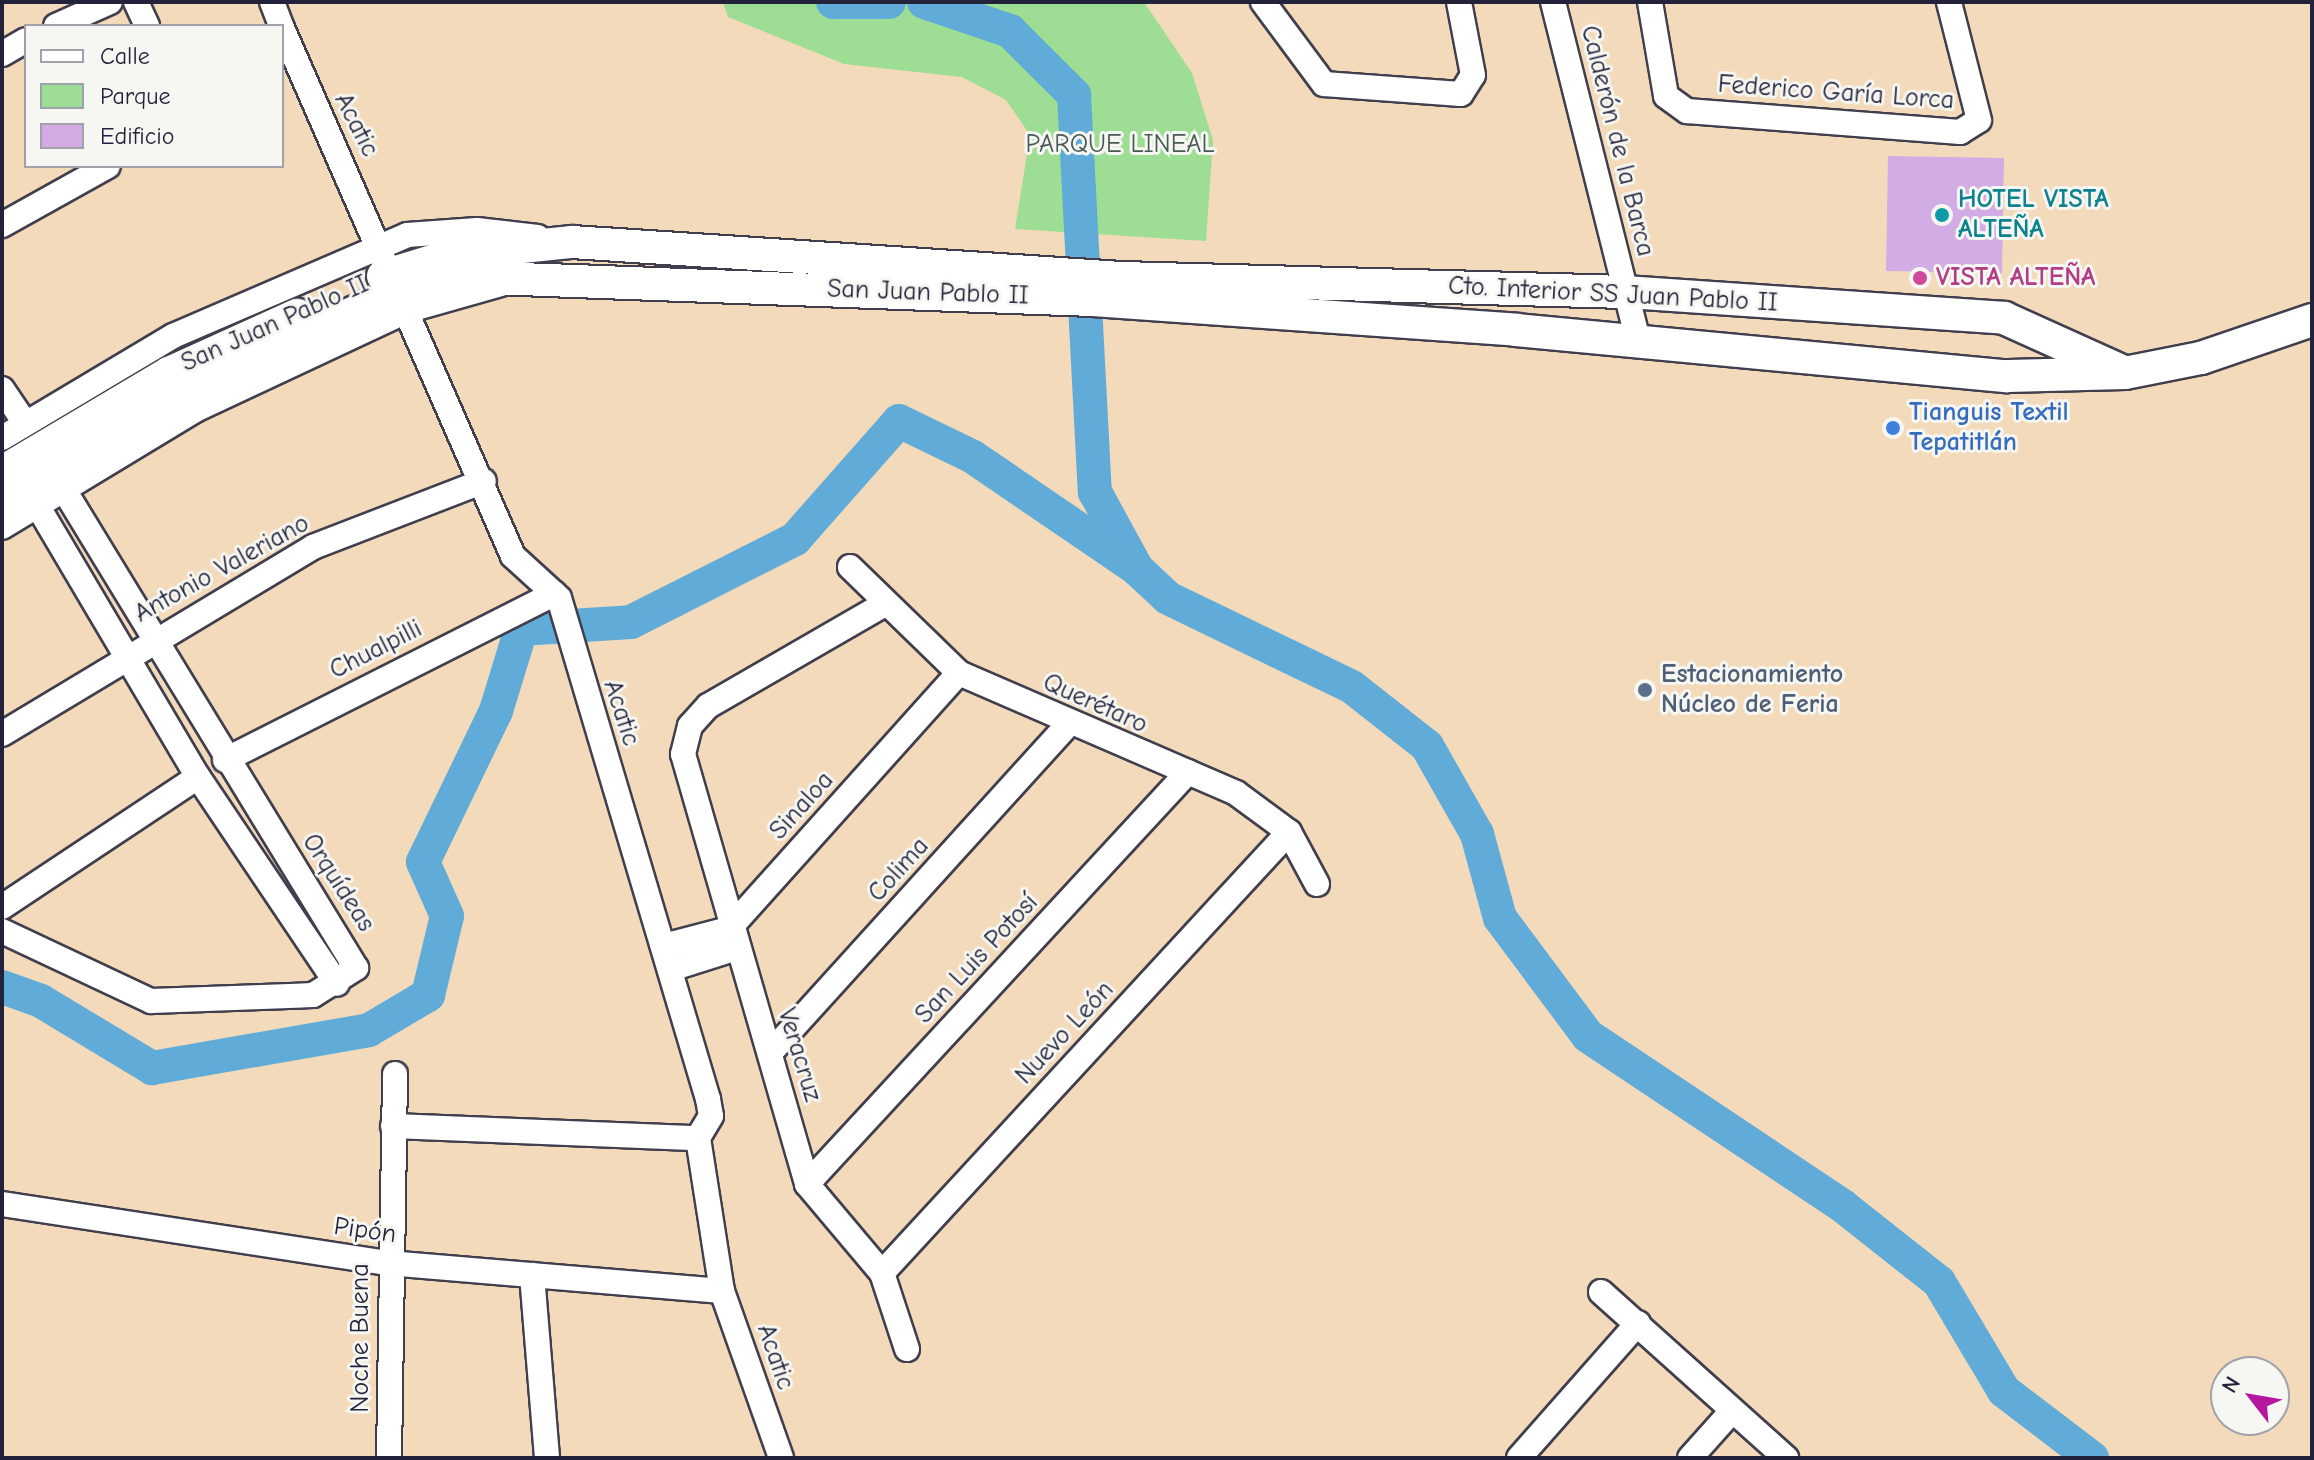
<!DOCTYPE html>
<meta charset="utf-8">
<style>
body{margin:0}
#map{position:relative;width:2314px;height:1460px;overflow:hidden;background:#f2daba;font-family:"Comic Neue",sans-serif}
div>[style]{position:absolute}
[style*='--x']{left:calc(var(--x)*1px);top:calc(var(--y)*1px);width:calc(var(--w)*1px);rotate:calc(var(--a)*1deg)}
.green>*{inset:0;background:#9dde94}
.river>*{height:34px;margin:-17px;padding:0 17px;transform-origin:17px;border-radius:17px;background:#60abd8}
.building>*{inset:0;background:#d2ade5;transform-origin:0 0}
.roads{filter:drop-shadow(2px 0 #413e4e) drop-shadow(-2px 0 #413e4e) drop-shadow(0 2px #413e4e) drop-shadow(0 -2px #413e4e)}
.minor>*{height:24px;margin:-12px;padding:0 12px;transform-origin:12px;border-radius:12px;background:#fff}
.major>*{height:32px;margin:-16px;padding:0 16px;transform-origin:16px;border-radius:16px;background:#fff}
.dots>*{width:22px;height:22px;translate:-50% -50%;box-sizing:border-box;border:4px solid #f6f6f2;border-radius:50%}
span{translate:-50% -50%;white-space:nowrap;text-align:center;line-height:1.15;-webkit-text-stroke:6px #f6f6f2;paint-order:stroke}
.street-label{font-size:26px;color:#22223b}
.park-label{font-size:26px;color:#475a56}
.culture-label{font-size:26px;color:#0d838f;font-weight:700}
.left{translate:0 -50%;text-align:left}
.hotel-label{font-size:26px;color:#b23c85;font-weight:700}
.shop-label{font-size:26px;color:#366cbe;font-weight:700}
.service-label{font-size:26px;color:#4e5e75;font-weight:700}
.frame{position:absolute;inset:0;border:4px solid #22223b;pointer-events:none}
.legend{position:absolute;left:24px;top:24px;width:260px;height:144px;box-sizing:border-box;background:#f6f6f2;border:2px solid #a1a1a9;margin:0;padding:10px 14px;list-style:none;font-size:24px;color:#22223b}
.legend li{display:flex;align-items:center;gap:16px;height:40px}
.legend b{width:40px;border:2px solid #a1a1a9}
.north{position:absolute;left:2210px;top:1356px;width:80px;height:80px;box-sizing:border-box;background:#f6f6f2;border:2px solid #a1a1a9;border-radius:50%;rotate:301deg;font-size:22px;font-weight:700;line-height:32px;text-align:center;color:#22223b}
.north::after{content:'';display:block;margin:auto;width:28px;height:36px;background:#b5179e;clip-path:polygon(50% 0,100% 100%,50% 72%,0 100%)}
</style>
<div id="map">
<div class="green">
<i style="clip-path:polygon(723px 2px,1144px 2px,1192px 73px,1213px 140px,1206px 241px,1015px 229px,1030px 135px,1006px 100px,962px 77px,844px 64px,728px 17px)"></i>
</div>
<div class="river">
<i style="--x:833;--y:2;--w:56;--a:0"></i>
<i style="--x:924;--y:2;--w:91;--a:18.6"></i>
<i style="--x:1010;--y:31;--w:91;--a:45"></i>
<i style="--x:1074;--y:95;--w:398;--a:87"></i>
<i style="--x:1095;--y:492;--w:88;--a:61.4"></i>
<i style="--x:1137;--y:569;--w:42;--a:43.1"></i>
<i style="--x:1168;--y:598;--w:204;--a:25.8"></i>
<i style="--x:1352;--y:687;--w:95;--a:38.2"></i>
<i style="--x:1427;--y:746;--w:101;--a:60.4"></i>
<i style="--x:1477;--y:834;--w:87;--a:74.7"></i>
<i style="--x:1500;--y:918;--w:147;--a:53.3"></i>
<i style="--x:1588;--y:1036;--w:308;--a:33.7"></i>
<i style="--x:1844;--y:1207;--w:121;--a:38.3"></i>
<i style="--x:1939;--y:1282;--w:127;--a:59.2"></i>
<i style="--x:2004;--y:1391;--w:111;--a:37.3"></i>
<i style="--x:2;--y:987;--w:41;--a:19.7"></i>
<i style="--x:41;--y:1001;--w:130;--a:31.1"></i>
<i style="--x:152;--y:1068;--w:220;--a:-9.9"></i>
<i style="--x:369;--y:1030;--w:69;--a:-30.7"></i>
<i style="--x:428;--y:995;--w:81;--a:-76.5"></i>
<i style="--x:447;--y:916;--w:59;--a:-114"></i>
<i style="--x:423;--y:862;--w:168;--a:-64.2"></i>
<i style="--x:496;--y:711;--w:86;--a:-73"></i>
<i style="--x:521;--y:629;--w:110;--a:-3.6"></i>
<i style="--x:631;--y:622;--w:184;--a:-26.8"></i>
<i style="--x:795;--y:539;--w:157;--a:-48.6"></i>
<i style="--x:899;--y:421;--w:82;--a:25.9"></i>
<i style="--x:973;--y:457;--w:194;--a:34.3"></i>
</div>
<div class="building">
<i style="left:1888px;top:156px;width:116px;height:115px;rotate:1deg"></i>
</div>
<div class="roads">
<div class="minor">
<i style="--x:136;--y:2;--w:26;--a:65"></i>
<i style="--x:272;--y:2;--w:26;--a:69"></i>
<i style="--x:1263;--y:2;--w:102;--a:53.4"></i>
<i style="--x:1324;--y:84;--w:137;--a:4.2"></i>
<i style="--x:1461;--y:94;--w:22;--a:-58"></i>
<i style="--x:1473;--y:75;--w:74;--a:-100.9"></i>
<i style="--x:1553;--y:2;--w:349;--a:75.9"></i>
<i style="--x:1650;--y:2;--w:95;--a:80.3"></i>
<i style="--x:1666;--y:96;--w:26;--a:36"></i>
<i style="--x:1687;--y:111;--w:274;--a:4.4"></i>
<i style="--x:1960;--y:132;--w:22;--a:-32"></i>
<i style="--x:1979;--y:120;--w:122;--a:-104.3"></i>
<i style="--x:56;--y:26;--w:59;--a:-24"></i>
<i style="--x:282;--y:28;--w:576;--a:66.37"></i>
<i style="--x:513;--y:556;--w:62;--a:42.4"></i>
<i style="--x:559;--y:598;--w:523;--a:73.44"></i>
<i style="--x:708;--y:1099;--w:17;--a:80"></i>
<i style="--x:711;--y:1116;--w:26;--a:121"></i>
<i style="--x:698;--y:1138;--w:155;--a:81.1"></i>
<i style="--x:722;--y:1291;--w:177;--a:70.5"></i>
<i style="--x:2;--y:54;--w:28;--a:-30"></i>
<i style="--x:2;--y:225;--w:121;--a:-29.1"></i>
<i style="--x:2;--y:389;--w:41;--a:55.9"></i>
<i style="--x:2;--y:438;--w:199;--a:-30.8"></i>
<i style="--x:173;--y:336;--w:255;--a:-23.3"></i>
<i style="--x:407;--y:235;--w:70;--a:-4.1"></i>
<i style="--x:477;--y:230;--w:61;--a:6.5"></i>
<i style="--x:37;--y:505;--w:316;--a:59.4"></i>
<i style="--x:198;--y:777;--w:249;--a:56.1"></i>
<i style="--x:2;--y:527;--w:226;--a:-31.2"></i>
<i style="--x:195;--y:410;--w:233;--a:-25.1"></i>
<i style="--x:406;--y:311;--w:99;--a:-15.9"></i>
<i style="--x:850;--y:567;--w:152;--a:44.2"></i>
<i style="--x:959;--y:673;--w:302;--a:23.4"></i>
<i style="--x:1236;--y:793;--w:66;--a:36.3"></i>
<i style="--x:1289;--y:832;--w:59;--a:61.7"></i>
<i style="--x:883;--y:605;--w:202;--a:150"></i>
<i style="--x:708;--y:706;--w:27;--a:132"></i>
<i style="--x:690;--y:726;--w:29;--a:104"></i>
<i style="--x:683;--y:754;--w:448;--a:73.9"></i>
<i style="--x:807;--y:1184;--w:116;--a:49.9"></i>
<i style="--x:882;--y:1273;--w:80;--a:71.8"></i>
<i style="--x:2;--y:734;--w:363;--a:-31"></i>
<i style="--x:313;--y:547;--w:183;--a:-21.1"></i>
<i style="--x:225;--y:760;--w:369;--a:-26.8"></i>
<i style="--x:2;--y:907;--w:235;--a:-33.6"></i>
<i style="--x:2;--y:931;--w:165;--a:25.2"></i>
<i style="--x:151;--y:1001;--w:162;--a:-2.1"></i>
<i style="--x:313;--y:995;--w:51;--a:-32.1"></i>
<i style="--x:356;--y:968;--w:560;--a:-121.42"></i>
<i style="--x:667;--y:945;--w:64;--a:-14.5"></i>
<i style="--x:729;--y:929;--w:344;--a:-48.1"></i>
<i style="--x:674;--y:968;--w:63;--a:-17.6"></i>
<i style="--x:771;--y:1052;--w:442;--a:-47.8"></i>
<i style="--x:393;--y:1126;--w:305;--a:2.3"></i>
<i style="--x:807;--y:1184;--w:561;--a:-47.24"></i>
<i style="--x:2;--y:1204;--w:390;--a:8.7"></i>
<i style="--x:388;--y:1263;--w:335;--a:4.8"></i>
<i style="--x:882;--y:1273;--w:600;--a:-47.3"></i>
<i style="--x:532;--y:1275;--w:184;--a:85.3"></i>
<i style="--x:1601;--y:1292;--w:249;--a:41.9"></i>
<i style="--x:389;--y:1458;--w:384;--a:-89.1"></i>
<i style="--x:1519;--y:1458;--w:180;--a:-48.6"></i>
<i style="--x:1690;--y:1458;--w:63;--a:-48.2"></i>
</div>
<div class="major">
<i style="--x:383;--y:276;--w:75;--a:-17"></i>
<i style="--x:455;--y:254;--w:118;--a:-5.9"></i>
<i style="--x:572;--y:242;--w:550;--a:3.75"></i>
<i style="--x:1121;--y:278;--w:505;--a:1.59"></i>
<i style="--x:1626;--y:292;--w:379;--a:3.9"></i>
<i style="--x:2004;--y:318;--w:126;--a:24.3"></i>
<i style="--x:2;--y:472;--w:194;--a:-30.7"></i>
<i style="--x:169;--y:373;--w:141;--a:-24.4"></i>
<i style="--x:2;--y:499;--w:219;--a:-30.4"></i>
<i style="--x:191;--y:388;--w:228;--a:-24.9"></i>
<i style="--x:398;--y:292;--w:69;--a:-12.6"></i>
<i style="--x:465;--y:277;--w:626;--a:2.1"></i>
<i style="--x:1091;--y:300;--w:426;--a:4"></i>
<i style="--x:1516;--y:330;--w:493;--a:5.4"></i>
<i style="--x:2007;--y:376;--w:118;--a:-1.5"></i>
<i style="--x:2125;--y:373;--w:77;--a:-11.2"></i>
<i style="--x:2201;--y:358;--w:117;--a:-18.9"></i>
</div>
</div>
<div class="dots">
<i style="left:1942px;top:215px;background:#0f9aa8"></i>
<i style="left:1920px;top:278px;background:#d1479c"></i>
<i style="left:1893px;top:428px;background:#3f7fe0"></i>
<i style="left:1645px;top:690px;background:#5c6f8a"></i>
</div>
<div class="street-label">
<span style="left:1836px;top:93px;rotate:4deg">Federico Garía Lorca</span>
<span style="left:356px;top:125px;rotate:63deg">Acatic</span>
<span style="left:1617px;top:141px;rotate:76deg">Calderón de la Barca</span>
<span style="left:928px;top:293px;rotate:2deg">San Juan Pablo II</span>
<span style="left:1613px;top:295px;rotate:3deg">Cto. Interior SS Juan Pablo II</span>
<span style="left:275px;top:324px;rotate:-24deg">San Juan Pablo II</span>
<span style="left:222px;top:569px;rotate:-29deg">Antonio Valeriano</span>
<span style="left:376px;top:650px;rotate:-27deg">Chualpilli</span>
<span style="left:1095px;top:704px;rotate:24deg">Querétaro</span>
<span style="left:621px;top:713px;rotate:72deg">Acatic</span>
<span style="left:802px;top:806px;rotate:-48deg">Sinaloa</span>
<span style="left:899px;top:870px;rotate:-48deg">Colima</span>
<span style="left:338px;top:883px;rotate:57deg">Orquídeas</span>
<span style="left:977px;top:959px;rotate:-47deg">San Luis Potosí</span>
<span style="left:1065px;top:1033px;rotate:-47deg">Nuevo León</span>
<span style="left:799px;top:1055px;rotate:73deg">Veracruz</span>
<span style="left:365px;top:1231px;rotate:8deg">Pipón</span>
<span style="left:361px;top:1338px;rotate:-90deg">Noche Buena</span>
<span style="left:775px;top:1357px;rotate:71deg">Acatic</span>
</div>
<div class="park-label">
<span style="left:1120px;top:145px">PARQUE LINEAL</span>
</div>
<div class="culture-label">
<span class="left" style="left:1958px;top:215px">HOTEL VISTA<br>ALTEÑA</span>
</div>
<div class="hotel-label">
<span class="left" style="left:1936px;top:278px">VISTA ALTEÑA</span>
</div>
<div class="shop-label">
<span class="left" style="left:1909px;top:428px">Tianguis Textil<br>Tepatitlán</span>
</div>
<div class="service-label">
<span class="left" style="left:1661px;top:690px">Estacionamiento<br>Núcleo de Feria</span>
</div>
<div class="frame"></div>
<ul class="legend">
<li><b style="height:10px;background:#fff"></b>Calle</li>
<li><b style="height:22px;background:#9dde94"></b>Parque</li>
<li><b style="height:22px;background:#d2ade5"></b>Edificio</li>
</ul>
<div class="north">N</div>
</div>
